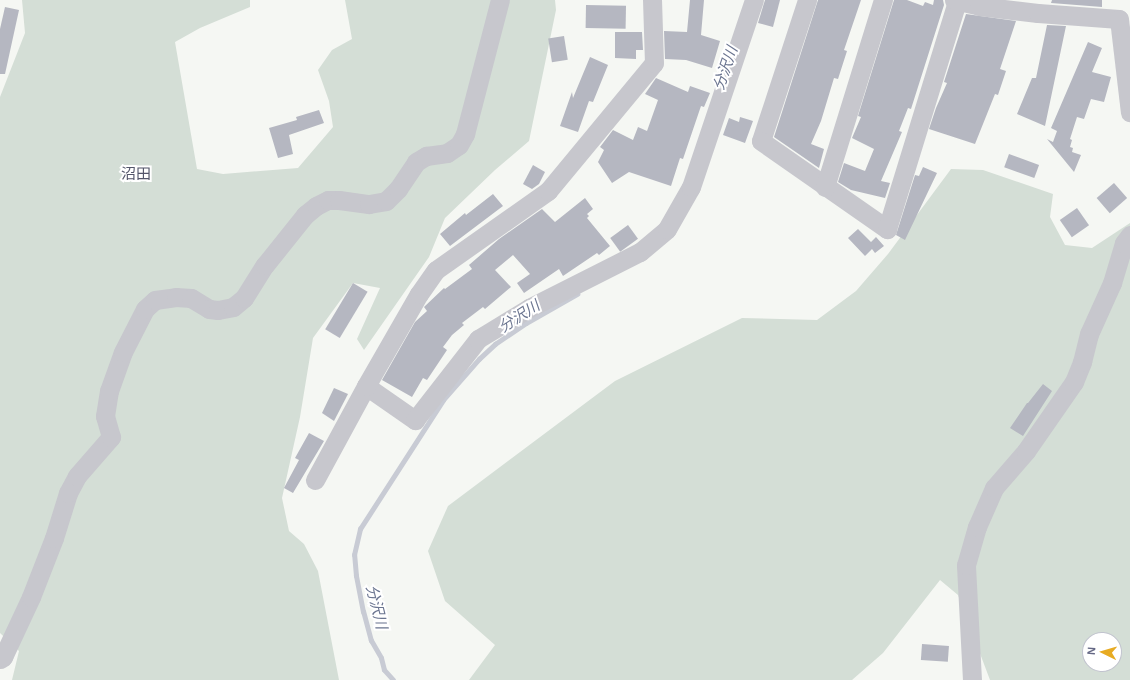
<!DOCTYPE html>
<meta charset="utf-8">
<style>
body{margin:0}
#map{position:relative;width:1130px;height:680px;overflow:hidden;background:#f5f7f3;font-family:Arial,"Noto Sans JP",sans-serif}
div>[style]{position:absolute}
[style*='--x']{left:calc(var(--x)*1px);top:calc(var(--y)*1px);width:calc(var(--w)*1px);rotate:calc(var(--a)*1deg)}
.green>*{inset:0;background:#d4ded6}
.stream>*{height:4.5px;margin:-2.25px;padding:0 2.25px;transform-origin:2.25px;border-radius:2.25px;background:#c8cbd4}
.building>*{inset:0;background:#b5b7c1;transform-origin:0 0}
.minor>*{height:19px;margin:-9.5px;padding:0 9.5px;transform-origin:9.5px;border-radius:9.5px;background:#c7c7cd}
span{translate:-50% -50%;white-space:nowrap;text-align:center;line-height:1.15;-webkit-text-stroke:4px #fff;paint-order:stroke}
.water-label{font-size:15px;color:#6b7590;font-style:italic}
.neighbourhood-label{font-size:15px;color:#53556a}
.north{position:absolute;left:1082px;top:632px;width:40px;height:40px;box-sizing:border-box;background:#fff;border:1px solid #c1c3ce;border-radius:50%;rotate:275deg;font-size:11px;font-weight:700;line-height:16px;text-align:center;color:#656885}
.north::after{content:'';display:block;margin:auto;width:14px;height:18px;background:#e7ab23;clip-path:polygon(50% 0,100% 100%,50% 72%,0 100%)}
</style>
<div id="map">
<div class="green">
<i style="clip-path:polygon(22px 0,250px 0,250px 7px,200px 28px,175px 42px,197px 169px,223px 174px,298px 168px,333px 127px,329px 101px,318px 70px,332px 50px,352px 39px,345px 0,555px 0,556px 10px,529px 141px,495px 170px,445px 218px,429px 257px,364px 350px,357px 339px,380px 288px,353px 283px,313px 338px,300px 417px,282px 498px,289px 531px,304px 544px,318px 571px,339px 680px,12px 680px,19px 651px,0 633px,0 97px,25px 33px)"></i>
<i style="clip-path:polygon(evenodd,951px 169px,983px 170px,1053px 194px,1050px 217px,1065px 245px,1092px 248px,1130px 223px,1130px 680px,990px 680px,958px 595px,940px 580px,883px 653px,852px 680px,469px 680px,495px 645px,445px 601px,428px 551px,448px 506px,615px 381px,742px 318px,817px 320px,856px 291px,888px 254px,951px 169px,1090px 640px,1114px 640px,1114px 664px,1090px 664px,1090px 640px)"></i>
</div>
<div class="stream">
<i style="--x:393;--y:680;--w:13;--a:-132"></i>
<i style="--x:384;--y:670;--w:12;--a:-104"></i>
<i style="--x:381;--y:658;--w:20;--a:-120"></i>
<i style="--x:371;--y:641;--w:30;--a:-105"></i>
<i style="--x:363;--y:612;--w:37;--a:-101"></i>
<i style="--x:356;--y:576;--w:21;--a:-95"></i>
<i style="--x:354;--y:555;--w:27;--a:-77"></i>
<i style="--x:360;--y:529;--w:153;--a:-57.2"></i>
<i style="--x:443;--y:400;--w:55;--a:-48.7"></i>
<i style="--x:479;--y:359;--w:22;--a:-43"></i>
<i style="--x:495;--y:344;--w:37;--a:-34"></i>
<i style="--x:526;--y:323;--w:59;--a:-29.6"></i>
</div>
<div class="building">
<i style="clip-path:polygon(690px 0,704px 0,701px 35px,720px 41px,712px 68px,686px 60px,665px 59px,664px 31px,687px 32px)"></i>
<i style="clip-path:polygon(765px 0,780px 0,773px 27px,758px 23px)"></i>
<i style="clip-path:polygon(818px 0,861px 0,844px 50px,847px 51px,838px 79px,834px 78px,821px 121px,811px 144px,824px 149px,819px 168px,774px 137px)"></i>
<i style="clip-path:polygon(894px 0,907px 0,923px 6px,925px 2px,933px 5px,934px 0,943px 0,944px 5px,911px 109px,908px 108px,899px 131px,902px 132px,881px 181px,890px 183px,885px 198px,851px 190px,838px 182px,844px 163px,865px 171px,874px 149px,852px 138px,861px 117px,858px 116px)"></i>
<i style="clip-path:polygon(1052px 0,1102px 0,1102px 7px,1051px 3px)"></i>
<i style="left:586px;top:5px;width:40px;height:23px;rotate:1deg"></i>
<i style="clip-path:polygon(5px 7px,19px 10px,5px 74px,0 74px,0 29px)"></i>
<i style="clip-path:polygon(966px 14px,1016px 21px,1000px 69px,1006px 71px,998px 95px,995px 94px,975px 144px,929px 129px,936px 108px,947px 83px,944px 82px)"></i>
<i style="clip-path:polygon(1047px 25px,1066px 26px,1045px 126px,1017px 114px,1032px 78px,1036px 78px)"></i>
<i style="clip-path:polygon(615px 32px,642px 32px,643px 50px,636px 50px,636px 59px,615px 58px)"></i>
<i style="left:564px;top:36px;width:24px;height:16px;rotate:81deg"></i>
<i style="clip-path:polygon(1088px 42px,1102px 48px,1092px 72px,1111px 77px,1104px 102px,1091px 99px,1084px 119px,1077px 117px,1070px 139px,1072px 140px,1070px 147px,1073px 148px,1072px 152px,1081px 155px,1074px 172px,1047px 139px,1053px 142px,1057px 131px,1051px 128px)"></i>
<i style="clip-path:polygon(590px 57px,608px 65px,593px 102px,589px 101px,578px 132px,560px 126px,572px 92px,573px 98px)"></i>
<i style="clip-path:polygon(656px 78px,688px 92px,690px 86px,710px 93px,704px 107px,701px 106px,683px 159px,680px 158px,671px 186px,629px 172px,612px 183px,598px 162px,604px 150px,600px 147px,613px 130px,633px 140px,638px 127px,647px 131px,658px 100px,645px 94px)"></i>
<i style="clip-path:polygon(319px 110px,324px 123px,289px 135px,293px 154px,278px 158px,269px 128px,297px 120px,296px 117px)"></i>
<i style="clip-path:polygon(740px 117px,753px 121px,745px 143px,723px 135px,729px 118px,739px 122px)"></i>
<i style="left:1009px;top:154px;width:32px;height:14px;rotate:20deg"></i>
<i style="clip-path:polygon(533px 165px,545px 172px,539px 184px,532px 189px,523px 184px)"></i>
<i style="clip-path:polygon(923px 167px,937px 173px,905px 240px,896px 235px,915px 175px,919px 176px)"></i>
<i style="left:1114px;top:183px;width:20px;height:23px;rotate:49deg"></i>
<i style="clip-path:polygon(493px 194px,503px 206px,450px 246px,440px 234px,465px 213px,466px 215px)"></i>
<i style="clip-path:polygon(585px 198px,593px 209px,587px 214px,589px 216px,587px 218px,610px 246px,599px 255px,597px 253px,563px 276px,559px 269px,524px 293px,517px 283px,530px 274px,513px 255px,495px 270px,511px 287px,485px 309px,483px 307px,462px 323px,464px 325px,452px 335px,443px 347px,447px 350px,427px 380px,423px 378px,412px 397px,382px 380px,415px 322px,427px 311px,424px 307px,444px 288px,445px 289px,472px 269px,469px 265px,499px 239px,542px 209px,555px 222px)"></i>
<i style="left:1077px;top:208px;width:21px;height:21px;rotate:55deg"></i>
<i style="left:628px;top:225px;width:17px;height:22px;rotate:54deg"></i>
<i style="clip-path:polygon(858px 229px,871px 242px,876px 237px,884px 246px,875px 253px,872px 249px,865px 256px,848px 238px)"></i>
<i style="left:353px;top:283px;width:17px;height:54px;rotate:31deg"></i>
<i style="clip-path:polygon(1043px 384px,1052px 391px,1023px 436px,1010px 428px,1027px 403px,1028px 403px)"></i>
<i style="clip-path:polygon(334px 388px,348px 394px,334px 421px,322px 413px)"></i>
<i style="clip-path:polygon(309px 433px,324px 441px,293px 493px,284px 488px,299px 460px,295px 458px)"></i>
<i style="left:922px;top:644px;width:27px;height:16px;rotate:4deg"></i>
</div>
<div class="minor">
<i style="--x:807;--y:0;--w:148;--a:108.1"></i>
<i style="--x:761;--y:141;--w:154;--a:34.9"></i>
<i style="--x:887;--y:229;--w:239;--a:-72.9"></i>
<i style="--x:954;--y:0;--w:26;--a:13"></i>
<i style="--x:979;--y:6;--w:59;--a:6.8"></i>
<i style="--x:1038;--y:13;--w:81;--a:4.2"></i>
<i style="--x:1119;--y:19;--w:94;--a:83.3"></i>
<i style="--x:825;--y:187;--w:196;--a:-72.8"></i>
<i style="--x:366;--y:386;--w:60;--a:34.8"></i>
<i style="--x:415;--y:420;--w:103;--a:-52.1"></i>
<i style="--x:478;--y:339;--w:60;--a:-31.3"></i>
<i style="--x:529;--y:308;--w:124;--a:-26.8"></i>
<i style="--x:640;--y:252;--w:35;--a:-40"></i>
<i style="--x:667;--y:229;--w:48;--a:-60.3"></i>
<i style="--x:691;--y:187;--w:197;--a:-71.4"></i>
<i style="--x:315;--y:480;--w:107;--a:-61.5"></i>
<i style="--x:366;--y:386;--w:106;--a:-60.1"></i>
<i style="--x:419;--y:294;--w:29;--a:-55"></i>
<i style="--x:436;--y:270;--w:137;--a:-35.2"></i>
<i style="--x:548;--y:191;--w:166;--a:-50.4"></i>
<i style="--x:654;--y:63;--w:63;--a:-91.8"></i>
<i style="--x:0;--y:659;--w:4;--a:-34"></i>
<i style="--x:3;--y:657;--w:66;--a:-65"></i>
<i style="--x:31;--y:597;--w:63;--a:-68.7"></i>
<i style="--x:54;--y:538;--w:47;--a:-72.7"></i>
<i style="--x:68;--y:493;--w:19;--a:-62"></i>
<i style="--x:77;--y:476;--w:52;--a:-48.9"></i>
<i style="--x:111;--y:437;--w:22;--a:-106"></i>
<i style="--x:105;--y:416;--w:25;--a:-81"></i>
<i style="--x:109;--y:391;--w:41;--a:-70.3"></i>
<i style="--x:123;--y:352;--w:48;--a:-62.9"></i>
<i style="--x:145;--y:309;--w:13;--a:-42"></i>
<i style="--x:155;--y:300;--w:21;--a:-8"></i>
<i style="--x:176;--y:297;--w:15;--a:4"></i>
<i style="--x:191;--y:298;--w:21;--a:31"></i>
<i style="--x:209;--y:309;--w:9;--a:6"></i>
<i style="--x:218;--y:310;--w:15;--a:-11"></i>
<i style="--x:233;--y:307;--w:14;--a:-39"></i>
<i style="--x:244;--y:298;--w:39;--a:-58"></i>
<i style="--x:265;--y:265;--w:64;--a:-51.3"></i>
<i style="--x:305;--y:215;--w:14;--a:-39"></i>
<i style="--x:316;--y:206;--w:13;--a:-27"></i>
<i style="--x:328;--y:200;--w:11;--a:0"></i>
<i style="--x:339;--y:200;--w:30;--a:8"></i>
<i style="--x:369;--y:204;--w:17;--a:-10"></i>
<i style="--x:386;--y:201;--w:17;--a:-45"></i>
<i style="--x:398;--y:189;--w:32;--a:-56"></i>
<i style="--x:416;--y:162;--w:12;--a:-31"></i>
<i style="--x:426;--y:156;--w:21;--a:-8"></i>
<i style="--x:447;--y:153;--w:14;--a:-34"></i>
<i style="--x:459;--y:145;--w:13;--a:-61"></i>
<i style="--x:465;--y:134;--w:138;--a:-75.4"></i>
<i style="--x:972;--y:680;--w:115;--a:-93"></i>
<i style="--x:966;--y:565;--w:40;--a:-74"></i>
<i style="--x:977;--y:527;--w:43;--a:-66.4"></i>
<i style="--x:994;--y:488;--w:49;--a:-49.1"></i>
<i style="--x:1026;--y:451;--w:84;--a:-55.2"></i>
<i style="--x:1074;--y:382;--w:22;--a:-68"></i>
<i style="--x:1082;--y:362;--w:29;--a:-76"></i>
<i style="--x:1089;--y:334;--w:56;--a:-65.7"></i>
<i style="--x:1112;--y:283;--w:42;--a:-73.3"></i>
<i style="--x:1124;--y:243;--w:10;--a:-53"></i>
</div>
<div class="water-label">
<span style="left:725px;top:68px;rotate:-71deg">分沢川</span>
<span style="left:519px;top:316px;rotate:-33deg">分沢川</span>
<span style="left:377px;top:607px;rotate:76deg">分沢川</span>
</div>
<div class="neighbourhood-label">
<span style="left:136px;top:174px">沼田</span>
</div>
<div class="north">N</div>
</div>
